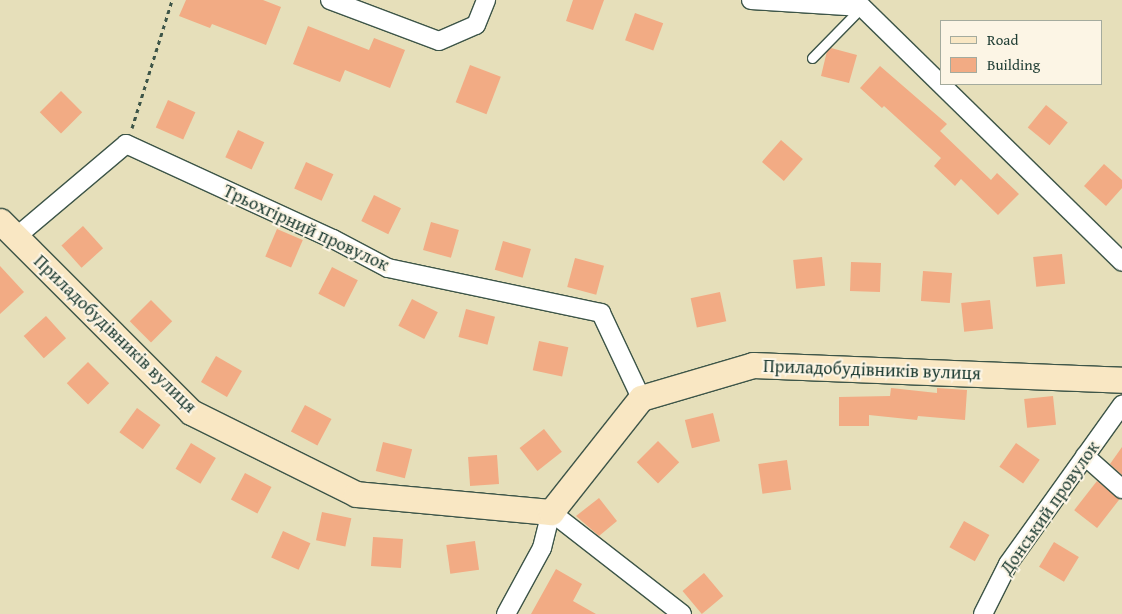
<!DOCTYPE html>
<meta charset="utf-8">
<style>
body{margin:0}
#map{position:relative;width:1122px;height:614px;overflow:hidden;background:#e6dfba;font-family:"Gentium Book Plus",serif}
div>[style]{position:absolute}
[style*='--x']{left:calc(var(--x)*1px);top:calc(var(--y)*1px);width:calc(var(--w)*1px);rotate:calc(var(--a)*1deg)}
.building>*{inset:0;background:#f2ab84;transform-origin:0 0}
.path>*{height:3px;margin-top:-1.5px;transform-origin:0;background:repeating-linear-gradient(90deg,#3d5548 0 4px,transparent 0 8px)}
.roads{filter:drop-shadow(1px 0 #3d5548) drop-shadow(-1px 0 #3d5548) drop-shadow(0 1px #3d5548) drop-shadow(0 -1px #3d5548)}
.lane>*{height:9px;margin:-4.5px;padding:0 4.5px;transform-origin:4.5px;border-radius:4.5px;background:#fff}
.street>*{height:18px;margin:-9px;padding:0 9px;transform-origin:9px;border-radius:9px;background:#fff}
.secondary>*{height:25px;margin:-12.5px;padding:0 12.5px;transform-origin:12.5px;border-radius:12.5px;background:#f9e7c3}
span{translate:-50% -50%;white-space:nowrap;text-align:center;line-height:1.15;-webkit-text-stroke:4px #fcf5e5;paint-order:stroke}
.street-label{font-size:18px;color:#1f3d34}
.legend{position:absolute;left:940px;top:20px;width:162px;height:65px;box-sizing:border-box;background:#fcf5e5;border:1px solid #a4ab9e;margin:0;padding:6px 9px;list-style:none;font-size:15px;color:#1f3d34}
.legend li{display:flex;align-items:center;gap:10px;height:25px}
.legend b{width:25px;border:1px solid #a4ab9e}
</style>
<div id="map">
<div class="building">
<i style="clip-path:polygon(186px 0,263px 0,281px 7px,266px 45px,212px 24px,210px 28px,179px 16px)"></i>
<i style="clip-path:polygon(573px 0,604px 0,593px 30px,566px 21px)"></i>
<i style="left:635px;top:13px;width:30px;height:29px;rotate:20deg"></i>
<i style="clip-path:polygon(308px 26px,369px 50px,374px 38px,405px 50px,390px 88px,345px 70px,340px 82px,293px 64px)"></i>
<i style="clip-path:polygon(831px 48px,857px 55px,849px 83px,821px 76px,827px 51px)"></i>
<i style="left:470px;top:65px;width:33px;height:40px;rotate:21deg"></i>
<i style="clip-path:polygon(880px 66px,947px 124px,940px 131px,991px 180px,997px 173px,1019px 194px,998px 215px,961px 179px,955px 186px,934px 166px,941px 158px,884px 106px,882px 108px,860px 88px)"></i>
<i style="left:61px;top:91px;width:30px;height:30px;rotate:45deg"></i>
<i style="left:168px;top:100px;width:30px;height:30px;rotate:24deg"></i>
<i style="left:1046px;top:105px;width:28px;height:29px;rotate:39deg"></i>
<i style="left:238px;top:130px;width:29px;height:30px;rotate:25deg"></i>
<i style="left:781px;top:140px;width:29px;height:29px;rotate:41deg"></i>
<i style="left:306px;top:162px;width:30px;height:29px;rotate:24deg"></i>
<i style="clip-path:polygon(1104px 164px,1122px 180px,1122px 188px,1106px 206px,1084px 186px)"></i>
<i style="left:374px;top:195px;width:30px;height:29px;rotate:26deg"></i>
<i style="left:431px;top:222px;width:29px;height:29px;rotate:16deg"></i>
<i style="left:83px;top:226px;width:30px;height:29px;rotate:48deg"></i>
<i style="left:277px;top:229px;width:28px;height:30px;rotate:23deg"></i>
<i style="left:503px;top:241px;width:29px;height:30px;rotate:16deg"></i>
<i style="left:1062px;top:254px;width:30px;height:29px;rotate:84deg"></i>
<i style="left:822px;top:257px;width:29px;height:29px;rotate:84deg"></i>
<i style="left:575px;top:258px;width:30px;height:30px;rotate:15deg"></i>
<i style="left:851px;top:262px;width:30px;height:29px;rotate:2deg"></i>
<i style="clip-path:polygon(0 266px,24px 292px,0 314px)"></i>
<i style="left:332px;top:267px;width:29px;height:30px;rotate:27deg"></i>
<i style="left:923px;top:271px;width:29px;height:30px;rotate:4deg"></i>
<i style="left:720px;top:292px;width:30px;height:30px;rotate:78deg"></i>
<i style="left:412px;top:299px;width:29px;height:30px;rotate:27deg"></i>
<i style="left:151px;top:300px;width:30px;height:30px;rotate:45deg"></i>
<i style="left:990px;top:300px;width:29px;height:29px;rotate:84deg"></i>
<i style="left:466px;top:309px;width:30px;height:29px;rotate:15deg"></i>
<i style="left:46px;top:316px;width:30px;height:30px;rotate:48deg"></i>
<i style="left:539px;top:341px;width:30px;height:30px;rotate:12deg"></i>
<i style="left:216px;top:356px;width:30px;height:30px;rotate:30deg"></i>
<i style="left:88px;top:362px;width:30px;height:30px;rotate:45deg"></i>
<i style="clip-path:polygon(891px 388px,937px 393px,937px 388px,967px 390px,965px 420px,918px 416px,917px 420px,869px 415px,869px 426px,839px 426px,839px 397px,890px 396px)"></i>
<i style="left:1053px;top:396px;width:29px;height:29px;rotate:84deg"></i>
<i style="left:305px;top:405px;width:30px;height:30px;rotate:28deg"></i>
<i style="left:137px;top:408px;width:29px;height:30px;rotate:36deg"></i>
<i style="left:713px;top:413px;width:29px;height:29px;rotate:76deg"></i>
<i style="left:544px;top:429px;width:29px;height:31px;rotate:52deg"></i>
<i style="left:658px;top:441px;width:30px;height:30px;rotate:45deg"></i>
<i style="left:383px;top:442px;width:30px;height:30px;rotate:14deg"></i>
<i style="left:191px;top:443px;width:29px;height:30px;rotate:31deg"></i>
<i style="left:1016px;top:443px;width:29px;height:29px;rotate:35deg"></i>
<i style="clip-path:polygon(1122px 447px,1122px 475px,1110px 464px)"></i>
<i style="left:497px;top:455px;width:29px;height:29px;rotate:86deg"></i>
<i style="left:787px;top:460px;width:30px;height:29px;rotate:82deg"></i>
<i style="left:245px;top:473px;width:30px;height:30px;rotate:28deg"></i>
<i style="left:1097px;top:481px;width:29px;height:37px;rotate:38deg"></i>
<i style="clip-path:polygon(599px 498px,617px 521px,599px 536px,576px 516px)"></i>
<i style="left:322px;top:512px;width:30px;height:29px;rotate:12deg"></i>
<i style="left:964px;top:521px;width:29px;height:30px;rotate:29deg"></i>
<i style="left:283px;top:531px;width:30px;height:29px;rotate:24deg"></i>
<i style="left:373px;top:537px;width:30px;height:29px;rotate:4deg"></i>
<i style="left:475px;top:541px;width:29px;height:29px;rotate:82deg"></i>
<i style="left:1054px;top:542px;width:29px;height:29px;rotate:31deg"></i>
<i style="clip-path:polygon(556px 569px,582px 584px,573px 601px,596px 614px,531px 614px)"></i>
<i style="left:704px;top:573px;width:30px;height:28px;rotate:50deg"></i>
</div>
<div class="path">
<i style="--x:132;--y:128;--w:134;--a:-72.6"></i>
</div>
<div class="roads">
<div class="lane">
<i style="--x:812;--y:58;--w:71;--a:-45.6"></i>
</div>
<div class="street">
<i style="--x:330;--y:0;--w:116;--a:20.6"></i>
<i style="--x:439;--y:41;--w:40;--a:-23.4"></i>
<i style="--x:476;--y:25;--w:27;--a:-68"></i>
<i style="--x:751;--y:0;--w:111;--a:3.6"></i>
<i style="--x:862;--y:7;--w:364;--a:44.4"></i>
<i style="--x:16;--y:237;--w:144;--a:-40.2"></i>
<i style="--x:126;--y:144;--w:228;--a:24.7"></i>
<i style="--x:333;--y:239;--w:62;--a:27.8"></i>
<i style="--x:388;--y:268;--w:218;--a:11.9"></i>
<i style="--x:601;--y:313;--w:94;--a:64.8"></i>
<i style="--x:1085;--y:456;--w:50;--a:41.7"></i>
<i style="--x:506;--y:614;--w:75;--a:-61.4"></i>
<i style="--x:542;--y:548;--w:37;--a:-76"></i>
<i style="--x:551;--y:512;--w:166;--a:37.9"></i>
<i style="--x:983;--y:614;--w:56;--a:-63.4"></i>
<i style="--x:1008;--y:564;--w:196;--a:-54.4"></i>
</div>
<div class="secondary">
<i style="--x:0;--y:221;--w:270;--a:45"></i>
<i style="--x:191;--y:412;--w:184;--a:26.4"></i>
<i style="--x:356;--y:494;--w:196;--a:5.3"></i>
<i style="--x:551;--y:512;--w:145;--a:-51.7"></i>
<i style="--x:641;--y:398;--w:117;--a:-16.4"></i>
<i style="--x:753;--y:365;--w:369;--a:2.3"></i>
</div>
</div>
<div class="street-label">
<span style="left:306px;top:228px;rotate:25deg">Трьохгірний провулок</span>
<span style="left:115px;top:334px;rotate:44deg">Приладобудівників вулиця</span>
<span style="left:872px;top:370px;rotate:2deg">Приладобудівників вулиця</span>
<span style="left:1050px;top:508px;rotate:-55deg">Донський провулок</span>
</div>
<ul class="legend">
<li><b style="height:6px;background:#f9e7c3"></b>Road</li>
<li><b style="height:14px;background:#f2ab84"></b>Building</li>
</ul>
</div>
